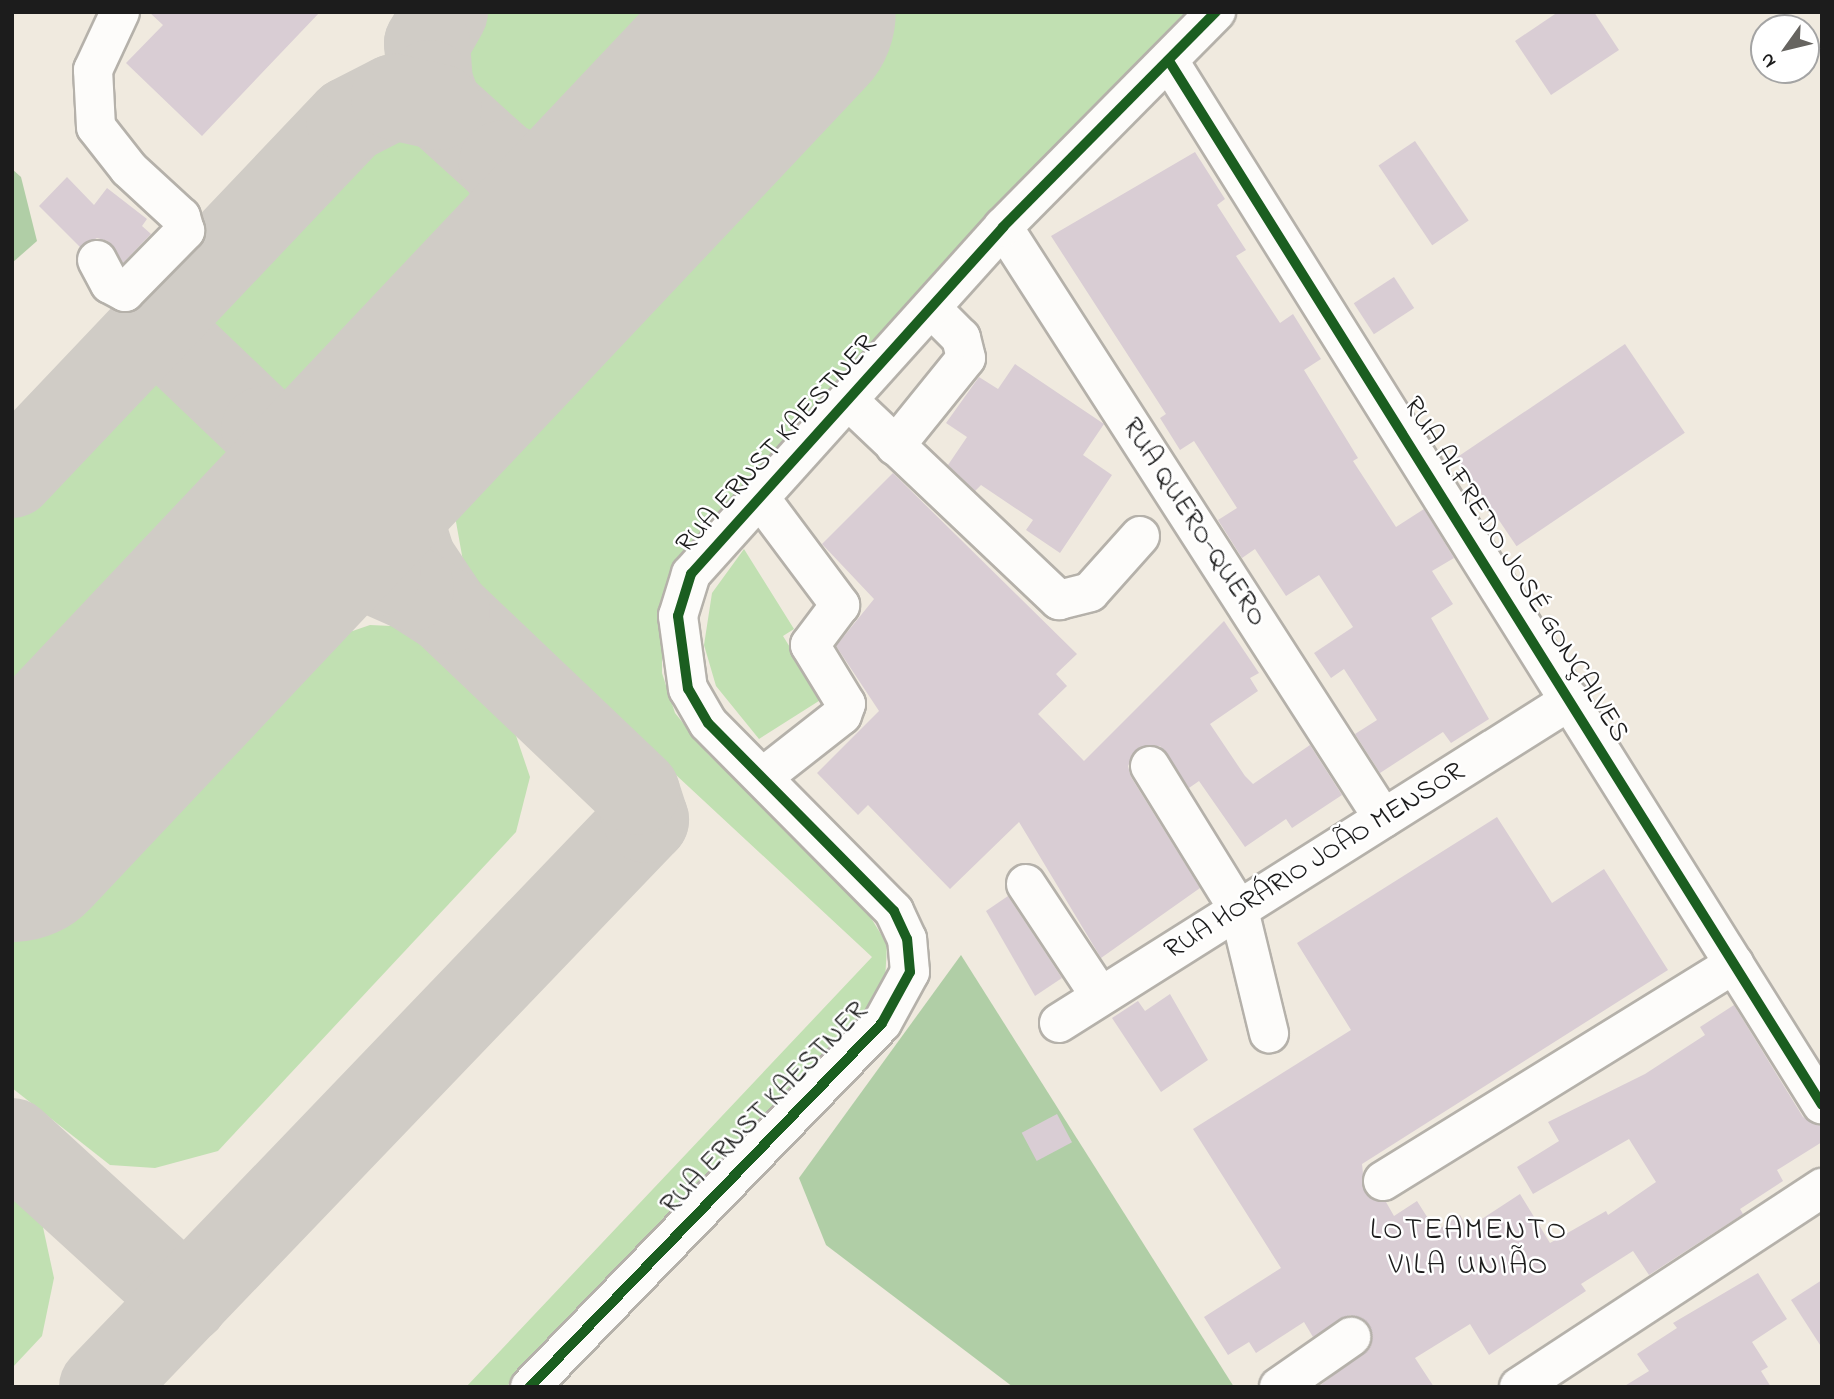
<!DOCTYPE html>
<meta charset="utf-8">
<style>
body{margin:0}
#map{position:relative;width:1834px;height:1399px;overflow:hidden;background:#f0eadf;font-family:"Indie Flower",sans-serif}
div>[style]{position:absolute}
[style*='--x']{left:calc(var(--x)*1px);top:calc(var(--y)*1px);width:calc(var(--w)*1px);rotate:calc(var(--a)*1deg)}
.green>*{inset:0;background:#c1e0b2}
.forest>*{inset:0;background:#b0cea6}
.taxiway>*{height:86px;margin:-43px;padding:0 43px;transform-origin:43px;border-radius:43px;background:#d0ccc6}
.runway>*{height:215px;margin:-107.5px;padding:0 107.5px;transform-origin:107.5px;border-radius:107.5px;background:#d0ccc6}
.building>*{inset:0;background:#d9cdd4;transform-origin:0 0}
.roads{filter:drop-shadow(2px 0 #b5b1aa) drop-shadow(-2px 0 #b5b1aa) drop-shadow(0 2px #b5b1aa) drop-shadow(0 -2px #b5b1aa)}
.minor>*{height:38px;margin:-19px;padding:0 19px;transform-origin:19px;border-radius:19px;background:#fdfcfa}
.cycleway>*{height:10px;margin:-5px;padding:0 5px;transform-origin:5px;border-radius:5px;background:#1b5e20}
span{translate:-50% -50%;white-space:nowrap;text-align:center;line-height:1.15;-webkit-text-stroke:5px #fff;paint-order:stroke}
.street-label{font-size:28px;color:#1c1c1c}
.neighbourhood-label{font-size:30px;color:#1c1c1c;letter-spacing:2px}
.frame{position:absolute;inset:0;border:14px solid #1c1c1c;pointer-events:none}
.north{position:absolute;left:1750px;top:14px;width:70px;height:70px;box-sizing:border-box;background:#fff;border:2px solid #a4a4a4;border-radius:50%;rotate:236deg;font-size:19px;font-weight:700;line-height:28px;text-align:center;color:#1c1c1c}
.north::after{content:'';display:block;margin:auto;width:24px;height:32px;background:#666460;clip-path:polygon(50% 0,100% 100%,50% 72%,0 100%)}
</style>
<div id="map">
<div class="green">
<i style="clip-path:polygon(480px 12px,688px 12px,572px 140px,550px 143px,519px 133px,465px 80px,460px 54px)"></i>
<i style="clip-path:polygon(889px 12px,1192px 12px,683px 559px,662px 623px,662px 673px,675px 713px,708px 754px,858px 897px,887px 944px,885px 982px,875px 1003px,506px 1387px,466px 1387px,872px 957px,479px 592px,463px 561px,453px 505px,480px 443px)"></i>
<i style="clip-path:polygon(389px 128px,419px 133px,477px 182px,486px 225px,318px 409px,280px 408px,225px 360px,206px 307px,355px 145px)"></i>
<i style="clip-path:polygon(144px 375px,189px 395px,239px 439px,252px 475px,12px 729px,12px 507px,129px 382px)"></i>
<i style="clip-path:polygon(744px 549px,794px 629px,783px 636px,822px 699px,759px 739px,716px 686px,704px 645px,712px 593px)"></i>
<i style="clip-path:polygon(370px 625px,392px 626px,438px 653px,511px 721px,530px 777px,516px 832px,218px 1151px,155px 1168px,110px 1165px,12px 1088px,12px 941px,26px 919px,280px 656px)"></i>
<i style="clip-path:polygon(12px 1185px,41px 1218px,54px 1278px,42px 1336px,12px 1368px)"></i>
</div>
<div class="forest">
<i style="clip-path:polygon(12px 169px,21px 177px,37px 241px,12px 263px)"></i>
<i style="clip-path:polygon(961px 955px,1234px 1387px,1013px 1387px,826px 1245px,799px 1178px)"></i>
</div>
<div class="taxiway">
<i style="--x:445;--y:12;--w:36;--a:120"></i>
<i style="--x:427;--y:43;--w:40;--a:85.7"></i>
<i style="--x:430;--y:83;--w:26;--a:69"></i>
<i style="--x:439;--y:107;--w:85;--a:42.1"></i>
<i style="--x:502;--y:164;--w:53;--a:25.6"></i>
<i style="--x:550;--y:187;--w:35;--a:8"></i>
<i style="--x:585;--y:192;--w:32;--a:-13"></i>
<i style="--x:616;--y:185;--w:47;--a:-34.7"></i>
<i style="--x:501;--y:321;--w:55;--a:-56"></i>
<i style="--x:532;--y:275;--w:33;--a:-83"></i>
<i style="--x:536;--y:242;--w:38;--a:-105"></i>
<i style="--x:526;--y:205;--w:48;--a:-120.3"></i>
<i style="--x:154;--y:324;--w:152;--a:43.7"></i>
<i style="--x:264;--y:429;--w:46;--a:60.1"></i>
<i style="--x:287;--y:469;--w:55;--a:90"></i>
<i style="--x:287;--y:524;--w:31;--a:115"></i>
<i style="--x:274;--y:552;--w:58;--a:129.4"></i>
<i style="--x:415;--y:408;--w:59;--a:106.9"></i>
<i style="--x:398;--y:464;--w:39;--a:94"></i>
<i style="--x:395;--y:503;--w:60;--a:72.5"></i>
<i style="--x:413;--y:560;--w:61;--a:56.3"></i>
<i style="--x:12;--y:475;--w:489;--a:-46.5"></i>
<i style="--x:349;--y:120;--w:51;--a:-27.1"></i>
<i style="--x:394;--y:97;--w:46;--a:12.5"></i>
<i style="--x:12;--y:1141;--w:236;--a:42.4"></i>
<i style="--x:102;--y:1387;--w:786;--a:-46.19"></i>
<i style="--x:646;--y:820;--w:29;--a:-108"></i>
<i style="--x:637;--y:792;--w:262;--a:-136.4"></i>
<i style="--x:447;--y:611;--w:43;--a:-147.4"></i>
<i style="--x:411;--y:588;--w:36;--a:-156"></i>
<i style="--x:378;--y:573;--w:62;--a:-169.8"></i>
<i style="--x:317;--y:562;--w:41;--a:168.7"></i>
<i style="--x:277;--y:570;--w:48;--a:146"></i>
</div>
<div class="runway">
<i style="--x:12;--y:834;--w:1130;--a:-46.65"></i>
</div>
<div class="building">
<i style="clip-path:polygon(149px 12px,320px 12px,202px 136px,126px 63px,163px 25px)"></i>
<i style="clip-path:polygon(1558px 12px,1594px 12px,1619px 50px,1551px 95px,1515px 41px)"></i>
<i style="left:1415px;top:141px;width:96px;height:44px;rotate:56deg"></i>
<i style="clip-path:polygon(1195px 152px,1225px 199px,1217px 205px,1246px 250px,1236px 256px,1280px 323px,1293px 314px,1321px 359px,1304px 370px,1358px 458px,1353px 461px,1396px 527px,1424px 509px,1454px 558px,1432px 571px,1453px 604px,1431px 618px,1489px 719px,1451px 743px,1443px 732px,1380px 773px,1355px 734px,1377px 720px,1344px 669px,1331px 678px,1314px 653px,1353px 627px,1319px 575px,1286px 596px,1255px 549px,1242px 558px,1218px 520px,1237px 508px,1194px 441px,1180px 450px,1160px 418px,1166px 414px,1051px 236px)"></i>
<i style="clip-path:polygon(67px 177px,94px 205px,107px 188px,147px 219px,142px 226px,151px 234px,123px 263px,108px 241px,97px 238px,80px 247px,39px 206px)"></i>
<i style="left:1394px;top:277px;width:37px;height:48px;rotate:57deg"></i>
<i style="left:1625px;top:344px;width:107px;height:203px;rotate:56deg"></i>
<i style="clip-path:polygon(1015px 364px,1104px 424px,1083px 455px,1112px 475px,1060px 553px,1026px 530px,1033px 520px,981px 485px,975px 491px,948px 465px,967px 437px,946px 423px,979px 377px,998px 389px)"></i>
<i style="clip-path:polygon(893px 473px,1077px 654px,1056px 674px,1067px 686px,1038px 714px,1084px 761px,1224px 621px,1259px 673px,1250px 678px,1258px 691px,1210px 724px,1245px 776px,1253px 784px,1310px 745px,1342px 795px,1292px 828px,1286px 819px,1245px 847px,1199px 781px,1189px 788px,1160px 746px,1138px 748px,1128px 766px,1131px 777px,1200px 888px,1101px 958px,1019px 822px,950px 889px,868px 805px,858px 815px,817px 773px,879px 711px,836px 646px,874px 599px,822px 544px)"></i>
<i style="clip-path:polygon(1497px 817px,1552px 903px,1604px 869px,1668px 970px,1362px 1164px,1365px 1193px,1386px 1202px,1394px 1216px,1417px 1201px,1436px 1231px,1460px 1215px,1468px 1228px,1520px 1194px,1550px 1243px,1606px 1211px,1608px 1215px,1656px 1182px,1629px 1139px,1533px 1194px,1517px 1167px,1559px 1141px,1548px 1122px,1645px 1074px,1705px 1035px,1700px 1027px,1734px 1005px,1803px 1117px,1822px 1127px,1822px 1142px,1777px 1170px,1783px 1181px,1740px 1209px,1743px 1214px,1649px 1275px,1633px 1251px,1581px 1284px,1586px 1291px,1489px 1355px,1470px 1324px,1415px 1358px,1434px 1387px,1318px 1387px,1371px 1346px,1369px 1325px,1350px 1315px,1313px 1337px,1304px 1322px,1256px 1353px,1249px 1342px,1228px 1355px,1204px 1317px,1281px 1268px,1193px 1129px,1351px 1030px,1297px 943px)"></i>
<i style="clip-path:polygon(1008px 896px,1062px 978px,1035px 996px,986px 911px)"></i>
<i style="clip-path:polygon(1170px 994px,1208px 1060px,1161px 1092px,1112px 1018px,1138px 1001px,1145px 1011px)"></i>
<i style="left:1057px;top:1114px;width:32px;height:40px;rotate:62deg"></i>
<i style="clip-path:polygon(1758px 1273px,1787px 1319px,1752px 1342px,1768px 1367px,1761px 1371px,1771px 1387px,1623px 1387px,1649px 1371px,1637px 1354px,1677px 1328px,1673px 1323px)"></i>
<i style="clip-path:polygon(1822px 1280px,1822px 1348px,1791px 1300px)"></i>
</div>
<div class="roads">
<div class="minor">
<i style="--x:1169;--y:61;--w:1231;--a:57.97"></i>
<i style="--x:1003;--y:227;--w:703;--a:57.26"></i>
<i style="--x:97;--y:260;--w:27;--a:62"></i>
<i style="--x:110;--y:284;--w:17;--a:28"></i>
<i style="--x:125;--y:292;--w:86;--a:-45.5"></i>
<i style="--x:185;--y:231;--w:15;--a:-106"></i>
<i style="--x:181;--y:217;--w:71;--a:-137.3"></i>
<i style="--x:129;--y:169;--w:53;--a:-128.2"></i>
<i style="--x:96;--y:127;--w:57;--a:-93"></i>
<i style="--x:93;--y:70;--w:64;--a:-65"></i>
<i style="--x:848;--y:400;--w:291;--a:43.5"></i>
<i style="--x:1059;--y:600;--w:32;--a:-14"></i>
<i style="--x:1090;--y:592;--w:75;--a:-48.2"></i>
<i style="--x:895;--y:446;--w:113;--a:-51.1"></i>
<i style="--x:966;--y:358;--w:21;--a:-104"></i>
<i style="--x:961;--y:338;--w:42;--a:-135"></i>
<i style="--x:760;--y:498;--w:134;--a:53.2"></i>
<i style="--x:840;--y:605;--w:50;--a:126.9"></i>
<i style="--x:810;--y:645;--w:69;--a:58.6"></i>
<i style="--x:846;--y:704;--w:12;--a:110"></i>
<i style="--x:842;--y:715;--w:100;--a:141.9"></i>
<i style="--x:1150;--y:766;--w:169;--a:58.3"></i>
<i style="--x:1239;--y:910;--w:127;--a:76.3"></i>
<i style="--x:1026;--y:884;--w:134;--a:56.5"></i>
<i style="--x:1059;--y:1023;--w:605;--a:-32.25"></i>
<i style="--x:1383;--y:1181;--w:413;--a:-31.7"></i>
<i style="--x:530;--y:1387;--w:506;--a:-45.96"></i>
<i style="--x:882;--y:1023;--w:58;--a:-61.2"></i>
<i style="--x:910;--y:972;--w:33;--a:-95"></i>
<i style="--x:907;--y:939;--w:31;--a:-115"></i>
<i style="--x:894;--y:911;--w:264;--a:-134.7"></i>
<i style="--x:708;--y:723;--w:39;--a:-120"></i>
<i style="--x:688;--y:689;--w:74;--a:-97.8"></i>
<i style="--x:678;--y:616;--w:44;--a:-72.8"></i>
<i style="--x:691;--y:574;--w:467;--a:-48"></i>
<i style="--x:1003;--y:227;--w:303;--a:-45.3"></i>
<i style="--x:1279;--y:1387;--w:88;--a:-34.8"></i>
<i style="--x:1519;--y:1387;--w:363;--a:-33.3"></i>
</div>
</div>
<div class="cycleway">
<i style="--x:1169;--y:61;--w:1231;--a:57.97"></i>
<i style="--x:530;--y:1387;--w:506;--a:-45.96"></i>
<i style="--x:882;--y:1023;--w:58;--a:-61.2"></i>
<i style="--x:910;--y:972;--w:33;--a:-95"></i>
<i style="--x:907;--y:939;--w:31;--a:-115"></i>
<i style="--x:894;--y:911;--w:264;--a:-134.7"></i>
<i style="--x:708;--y:723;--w:39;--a:-120"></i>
<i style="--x:688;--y:689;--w:74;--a:-97.8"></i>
<i style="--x:678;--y:616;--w:44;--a:-72.8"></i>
<i style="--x:691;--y:574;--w:467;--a:-48"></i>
<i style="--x:1003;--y:227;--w:303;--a:-45.3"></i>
</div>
<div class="street-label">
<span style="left:777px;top:445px;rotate:-48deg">RUA ERNST KAESTNER</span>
<span style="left:1193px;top:523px;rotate:57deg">RUA QUERO-QUERO</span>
<span style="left:1515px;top:570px;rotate:58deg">RUA ALFREDO JOSÉ GONÇALVES</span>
<span style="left:1315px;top:862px;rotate:-32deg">RUA HORÁRIO JOÃO MENSOR</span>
<span style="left:765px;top:1109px;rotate:-46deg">RUA ERNST KAESTNER</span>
</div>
<div class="neighbourhood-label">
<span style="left:1469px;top:1248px">LOTEAMENTO<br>VILA UNIÃO</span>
</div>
<div class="frame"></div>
<div class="north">N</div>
</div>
